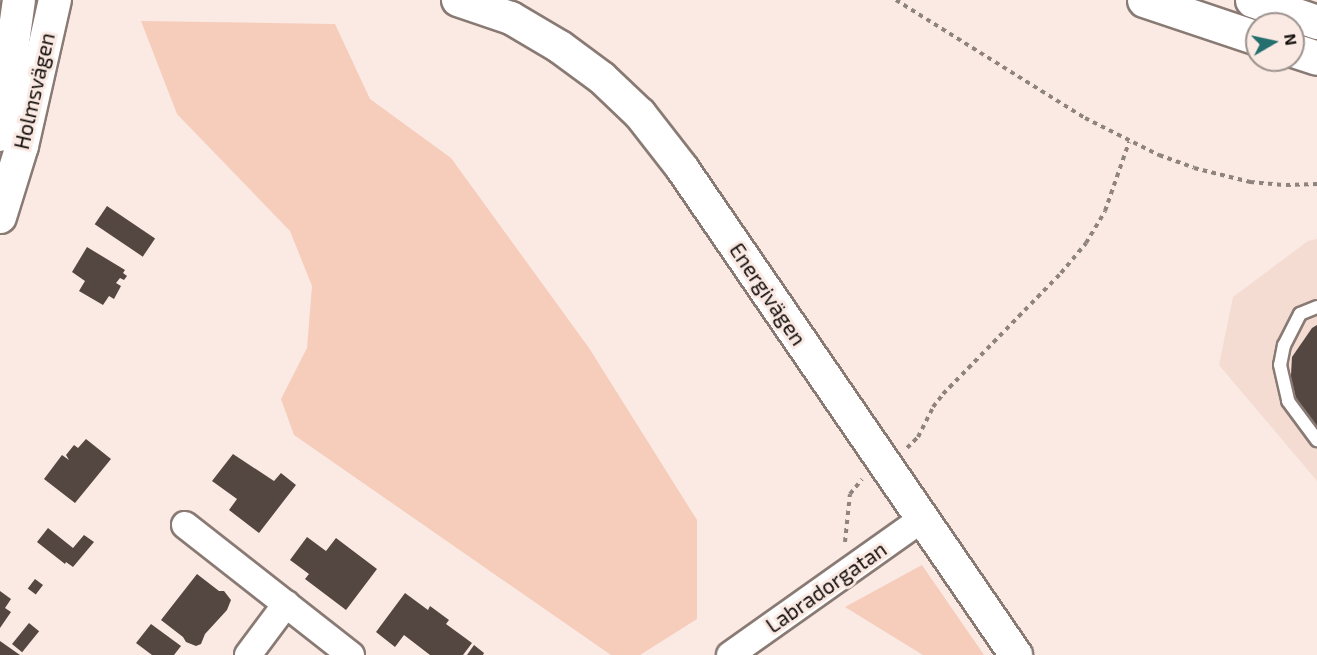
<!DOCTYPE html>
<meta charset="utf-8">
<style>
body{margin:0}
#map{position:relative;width:1317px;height:655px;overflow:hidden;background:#faeae3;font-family:"Exo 2",sans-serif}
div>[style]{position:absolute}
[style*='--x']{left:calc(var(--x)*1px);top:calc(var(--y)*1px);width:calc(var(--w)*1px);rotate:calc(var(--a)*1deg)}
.built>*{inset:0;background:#f4dcd2}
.green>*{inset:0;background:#f6ccbb}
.building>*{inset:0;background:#544741;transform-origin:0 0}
.path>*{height:4px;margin-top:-2px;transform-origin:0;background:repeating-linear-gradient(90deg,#8e837f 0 4.5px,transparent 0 9px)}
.roads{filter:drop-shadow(2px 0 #897a74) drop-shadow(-2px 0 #897a74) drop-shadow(0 2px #897a74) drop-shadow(0 -2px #897a74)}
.service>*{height:12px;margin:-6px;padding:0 6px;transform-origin:6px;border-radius:6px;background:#fff}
.minor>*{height:26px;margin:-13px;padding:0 13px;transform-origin:13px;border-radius:13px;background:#fff}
.tertiary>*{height:32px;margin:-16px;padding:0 16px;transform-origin:16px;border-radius:16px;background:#fff}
.trunk>*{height:33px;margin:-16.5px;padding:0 16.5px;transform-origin:16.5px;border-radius:16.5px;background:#fff}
span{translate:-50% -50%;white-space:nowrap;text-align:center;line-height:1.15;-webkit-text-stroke:6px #faeae3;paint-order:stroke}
.street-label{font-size:21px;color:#120d0b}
.north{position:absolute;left:1245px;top:12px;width:60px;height:60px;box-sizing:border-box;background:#faeae3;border:2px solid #9d928d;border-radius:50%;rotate:81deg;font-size:16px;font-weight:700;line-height:24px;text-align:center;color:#120d0b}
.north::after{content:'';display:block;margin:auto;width:21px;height:27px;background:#246f6d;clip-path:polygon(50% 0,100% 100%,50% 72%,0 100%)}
</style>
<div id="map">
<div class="built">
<i style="clip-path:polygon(1317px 239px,1317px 481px,1219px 365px,1233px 297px,1308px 241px)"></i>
</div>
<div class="green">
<i style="clip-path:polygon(141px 21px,335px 24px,370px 99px,451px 158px,589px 348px,697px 520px,697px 619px,640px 655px,611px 655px,294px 435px,281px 399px,307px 348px,312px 286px,290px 231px,177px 114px)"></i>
<i style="clip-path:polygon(922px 565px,984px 655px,923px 655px,845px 607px)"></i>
</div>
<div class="building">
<i style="left:107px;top:206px;width:58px;height:22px;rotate:34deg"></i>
<i style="clip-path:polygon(87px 247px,125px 270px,123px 273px,127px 276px,124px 280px,120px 278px,116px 283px,121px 286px,114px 299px,109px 296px,103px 305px,79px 291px,85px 281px,72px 272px)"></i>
<i style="clip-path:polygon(1317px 325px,1317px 433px,1305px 425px,1290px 393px,1292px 357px,1312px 328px)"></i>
<i style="clip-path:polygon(86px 439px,111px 459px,75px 503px,44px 479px,62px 455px,69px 460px,66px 455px,74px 445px,78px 448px)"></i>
<i style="clip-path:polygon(233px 454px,274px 481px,281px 473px,296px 485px,259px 533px,229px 510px,237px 499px,212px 481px)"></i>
<i style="clip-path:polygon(48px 528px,73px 548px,84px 535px,94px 542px,73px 567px,66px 562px,65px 564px,37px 542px)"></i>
<i style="clip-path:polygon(307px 537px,326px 551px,336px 538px,377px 569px,346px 610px,305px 579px,309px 574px,290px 560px)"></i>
<i style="clip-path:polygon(197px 574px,219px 591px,224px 591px,231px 600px,227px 610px,205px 634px,201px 644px,196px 646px,186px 642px,183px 637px,161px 620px)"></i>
<i style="left:35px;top:579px;width:10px;height:12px;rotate:37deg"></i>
<i style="clip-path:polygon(0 591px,11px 599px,5px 608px,11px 612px,0 628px)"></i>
<i style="clip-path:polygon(405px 593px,428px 610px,430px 606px,449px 620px,446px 624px,472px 643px,463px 655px,430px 655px,404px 635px,395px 647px,376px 632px)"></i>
<i style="left:29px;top:623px;width:13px;height:27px;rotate:39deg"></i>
<i style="clip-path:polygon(151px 624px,181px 646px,174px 655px,152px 655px,136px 643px)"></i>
<i style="clip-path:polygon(0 641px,20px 655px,0 655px)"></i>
<i style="clip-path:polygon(474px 645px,484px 653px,483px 655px,467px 655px)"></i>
</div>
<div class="path">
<i style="--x:896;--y:0;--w:223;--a:32"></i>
<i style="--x:1085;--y:118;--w:83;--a:26.6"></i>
<i style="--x:1159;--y:155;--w:37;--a:20"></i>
<i style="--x:1194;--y:168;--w:58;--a:14"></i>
<i style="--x:1250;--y:182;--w:36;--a:5"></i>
<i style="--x:1286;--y:185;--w:31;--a:-2"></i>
<i style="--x:907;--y:448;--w:16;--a:-45"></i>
<i style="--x:918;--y:437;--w:34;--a:-63"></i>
<i style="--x:933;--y:407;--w:16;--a:-52"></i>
<i style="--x:943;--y:394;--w:169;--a:-45.7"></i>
<i style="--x:1061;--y:273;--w:39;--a:-50"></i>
<i style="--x:1086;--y:243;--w:37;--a:-59"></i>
<i style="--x:1105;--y:211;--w:73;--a:-70.8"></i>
<i style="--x:845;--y:542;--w:48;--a:-84.1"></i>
<i style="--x:850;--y:494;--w:19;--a:-51"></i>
</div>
<div class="roads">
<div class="service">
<i style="--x:1317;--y:307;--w:18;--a:158"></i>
<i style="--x:1300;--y:314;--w:35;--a:117"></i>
<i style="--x:1284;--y:345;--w:20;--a:101"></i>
<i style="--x:1280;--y:365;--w:37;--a:77"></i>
<i style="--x:1288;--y:401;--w:49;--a:53.4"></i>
</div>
<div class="minor">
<i style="--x:185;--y:525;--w:211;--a:38.1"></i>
<i style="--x:248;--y:655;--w:64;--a:-53.3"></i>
<i style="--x:730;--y:655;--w:235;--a:-35.3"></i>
</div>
<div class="tertiary">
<i style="--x:458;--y:0;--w:56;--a:18.8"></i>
<i style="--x:511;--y:18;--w:57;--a:30.6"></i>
<i style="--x:560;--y:47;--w:52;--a:36.4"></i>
<i style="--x:602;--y:78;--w:52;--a:43.5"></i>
<i style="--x:640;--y:114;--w:68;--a:52.1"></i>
<i style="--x:682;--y:168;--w:591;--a:55.56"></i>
<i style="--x:0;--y:135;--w:136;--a:-82"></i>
<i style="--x:0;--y:217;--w:74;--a:-72.8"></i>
<i style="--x:22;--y:146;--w:150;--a:-77.3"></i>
</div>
<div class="trunk">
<i style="--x:1144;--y:0;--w:119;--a:18.6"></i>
<i style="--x:1252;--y:0;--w:69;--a:18.7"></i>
<i style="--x:1293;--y:50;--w:25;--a:18"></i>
</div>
</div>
<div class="street-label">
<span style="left:34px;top:91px;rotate:-77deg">Holmsvägen</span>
<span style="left:768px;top:294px;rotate:56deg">Energivägen</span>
<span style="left:826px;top:587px;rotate:-35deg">Labradorgatan</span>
</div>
<div class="north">N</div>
</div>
